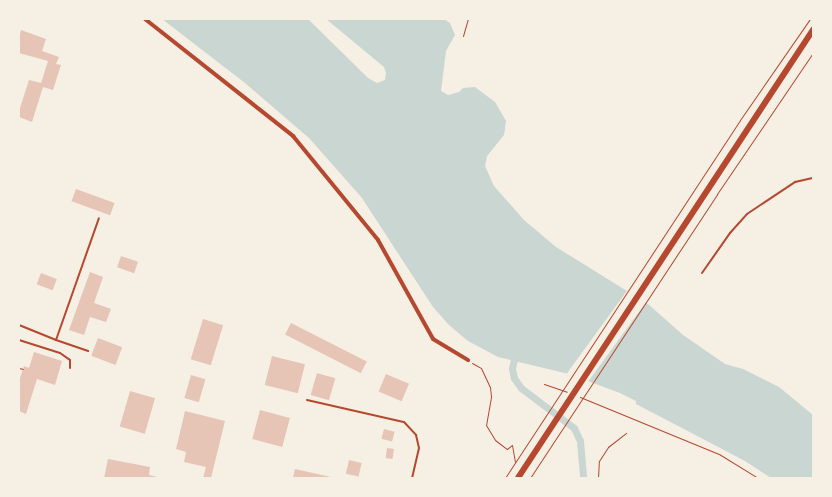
<!DOCTYPE html>
<style>
body{margin:0}
#map{position:relative;width:832px;height:497px;overflow:hidden;background:#f6efe4;font-family:"Source Sans 3",sans-serif}
div>[style]{position:absolute}
[style*='--x']{left:calc(var(--x)*1px);top:calc(var(--y)*1px);width:calc(var(--w)*1px);rotate:calc(var(--a)*1deg)}
.water>*{inset:0;background:#c9d6d2}
.pier>*{inset:0;background:#f6efe4;transform-origin:0 0}
.canal>*{height:7px;margin:-3.5px;padding:0 3.5px;transform-origin:3.5px;border-radius:3.5px;background:#c9d6d2}
.building>*{inset:0;background:#e6c5b7;transform-origin:0 0}
.path>*{height:1px;margin:-0.5px;padding:0 0.5px;transform-origin:0.5px;border-radius:0.5px;background:#b5482f}
.service>*{height:2px;margin:-1px;padding:0 1px;transform-origin:1px;border-radius:1px;background:#b5482f}
.minor>*{height:4px;margin:-2px;padding:0 2px;transform-origin:2px;border-radius:2px;background:#b5482f}
.secondary>*{height:5.5px;margin:-2.75px;padding:0 2.75px;transform-origin:2.75px;border-radius:2.75px;background:#b5482f}
span{translate:-50% -50%;white-space:nowrap;text-align:center;line-height:1.15;-webkit-text-stroke:5px #f6efe4;paint-order:stroke}
.frame{position:absolute;inset:0;border:20px solid #f6efe4;pointer-events:none}
</style>
<div id="map">
<div class="water">
<i style="clip-path:polygon(162px 19px,308px 19px,368px 78px,377px 83px,385px 80px,386px 73px,384px 67px,326px 19px,444px 19px,450px 23px,455px 35px,446px 51px,441px 91px,448px 95px,459px 92px,463px 88px,475px 87px,495px 102px,506px 121px,504px 135px,487px 156px,485px 166px,494px 186px,524px 220px,556px 247px,648px 304px,683px 335px,725px 364px,743px 369px,779px 387px,813px 415px,813px 478px,771px 478px,745px 461px,636px 404px,636px 401px,620px 393px,569px 374px,498px 357px,468px 341px,449px 325px,433px 307px,362px 198px,309px 138px,245px 83px)"></i>
</div>
<div class="pier">
<i style="left:629px;top:288px;width:22px;height:107px;rotate:36deg"></i>
</div>
<div class="canal">
<i style="--x:515;--y:355;--w:13;--a:103"></i>
<i style="--x:512;--y:368;--w:10;--a:79"></i>
<i style="--x:514;--y:378;--w:12;--a:55"></i>
<i style="--x:521;--y:388;--w:66;--a:37"></i>
<i style="--x:574;--y:428;--w:14;--a:65"></i>
<i style="--x:580;--y:441;--w:37;--a:85"></i>
</div>
<div class="building">
<i style="clip-path:polygon(21px 30px,46px 39px,42px 51px,59px 57px,56px 64px,61px 65px,53px 90px,43px 87px,32px 122px,19px 117px,19px 111px,29px 80px,41px 83px,48px 61px,19px 53px,19px 38px)"></i>
<i style="left:76px;top:189px;width:41px;height:13px;rotate:20deg"></i>
<i style="left:121px;top:256px;width:18px;height:12px;rotate:19deg"></i>
<i style="clip-path:polygon(90px 272px,103px 277px,94px 303px,111px 309px,106px 322px,90px 317px,84px 335px,69px 330px)"></i>
<i style="left:41px;top:273px;width:17px;height:12px;rotate:21deg"></i>
<i style="left:203px;top:319px;width:21px;height:42px;rotate:17deg"></i>
<i style="left:291px;top:323px;width:85px;height:13px;rotate:27deg"></i>
<i style="left:98px;top:338px;width:26px;height:19px;rotate:21deg"></i>
<i style="clip-path:polygon(34px 352px,62px 361px,55px 385px,37px 379px,26px 414px,19px 411px,19px 381px,24px 366px,29px 368px)"></i>
<i style="left:272px;top:356px;width:34px;height:30px;rotate:14deg"></i>
<i style="left:317px;top:373px;width:19px;height:23px;rotate:16deg"></i>
<i style="left:386px;top:374px;width:25px;height:19px;rotate:23deg"></i>
<i style="left:191px;top:375px;width:15px;height:24px;rotate:16deg"></i>
<i style="left:130px;top:391px;width:26px;height:37px;rotate:16deg"></i>
<i style="left:260px;top:410px;width:31px;height:30px;rotate:15deg"></i>
<i style="clip-path:polygon(185px 411px,225px 421px,211px 478px,203px 478px,206px 467px,184px 462px,186px 452px,176px 449px)"></i>
<i style="left:384px;top:429px;width:11px;height:10px;rotate:15deg"></i>
<i style="left:387px;top:448px;width:7px;height:10px;rotate:8deg"></i>
<i style="clip-path:polygon(108px 459px,150px 467px,149px 475px,162px 478px,104px 478px)"></i>
<i style="left:349px;top:460px;width:13px;height:14px;rotate:13deg"></i>
<i style="clip-path:polygon(295px 469px,331px 477px,331px 478px,293px 478px)"></i>
</div>
<div class="path">
<i style="--x:463;--y:36;--w:18;--a:-74"></i>
<i style="--x:472;--y:363;--w:10;--a:29"></i>
<i style="--x:481;--y:368;--w:21;--a:65"></i>
<i style="--x:490;--y:387;--w:10;--a:84"></i>
<i style="--x:491;--y:397;--w:28;--a:100"></i>
<i style="--x:486;--y:425;--w:17;--a:59"></i>
<i style="--x:495;--y:440;--w:15;--a:37"></i>
<i style="--x:507;--y:449;--w:6;--a:-39"></i>
<i style="--x:512;--y:445;--w:17;--a:80"></i>
<i style="--x:19;--y:368;--w:4;--a:14"></i>
<i style="--x:544;--y:384;--w:24;--a:19"></i>
<i style="--x:580;--y:397;--w:150;--a:22.3"></i>
<i style="--x:719;--y:454;--w:46;--a:31.6"></i>
<i style="--x:505;--y:478;--w:428;--a:-56.7"></i>
<i style="--x:740;--y:120;--w:123;--a:-55.3"></i>
<i style="--x:530;--y:478;--w:340;--a:-56.6"></i>
<i style="--x:717;--y:194;--w:171;--a:-55.8"></i>
<i style="--x:598;--y:478;--w:17;--a:-87"></i>
<i style="--x:599;--y:461;--w:17;--a:-57"></i>
<i style="--x:608;--y:447;--w:23;--a:-38"></i>
</div>
<div class="service">
<i style="--x:702;--y:273;--w:49;--a:-55"></i>
<i style="--x:730;--y:233;--w:25;--a:-48"></i>
<i style="--x:747;--y:214;--w:58;--a:-33.7"></i>
<i style="--x:795;--y:182;--w:18;--a:-13"></i>
<i style="--x:19;--y:325;--w:40;--a:22"></i>
<i style="--x:56;--y:340;--w:129;--a:-70.6"></i>
<i style="--x:19;--y:340;--w:43;--a:17.6"></i>
<i style="--x:60;--y:353;--w:12;--a:35"></i>
<i style="--x:70;--y:360;--w:8;--a:90"></i>
<i style="--x:56;--y:340;--w:34;--a:19"></i>
<i style="--x:307;--y:400;--w:99;--a:12.8"></i>
<i style="--x:404;--y:422;--w:18;--a:47"></i>
<i style="--x:416;--y:435;--w:13;--a:77"></i>
<i style="--x:419;--y:448;--w:31;--a:103"></i>
</div>
<div class="minor">
<i style="--x:145;--y:19;--w:189;--a:38.3"></i>
<i style="--x:293;--y:136;--w:134;--a:50.7"></i>
<i style="--x:378;--y:240;--w:113;--a:60.9"></i>
<i style="--x:433;--y:339;--w:41;--a:31"></i>
</div>
<div class="secondary">
<i style="--x:518;--y:478;--w:536;--a:-56.64"></i>
</div>
<div class="frame"></div>
</div>
